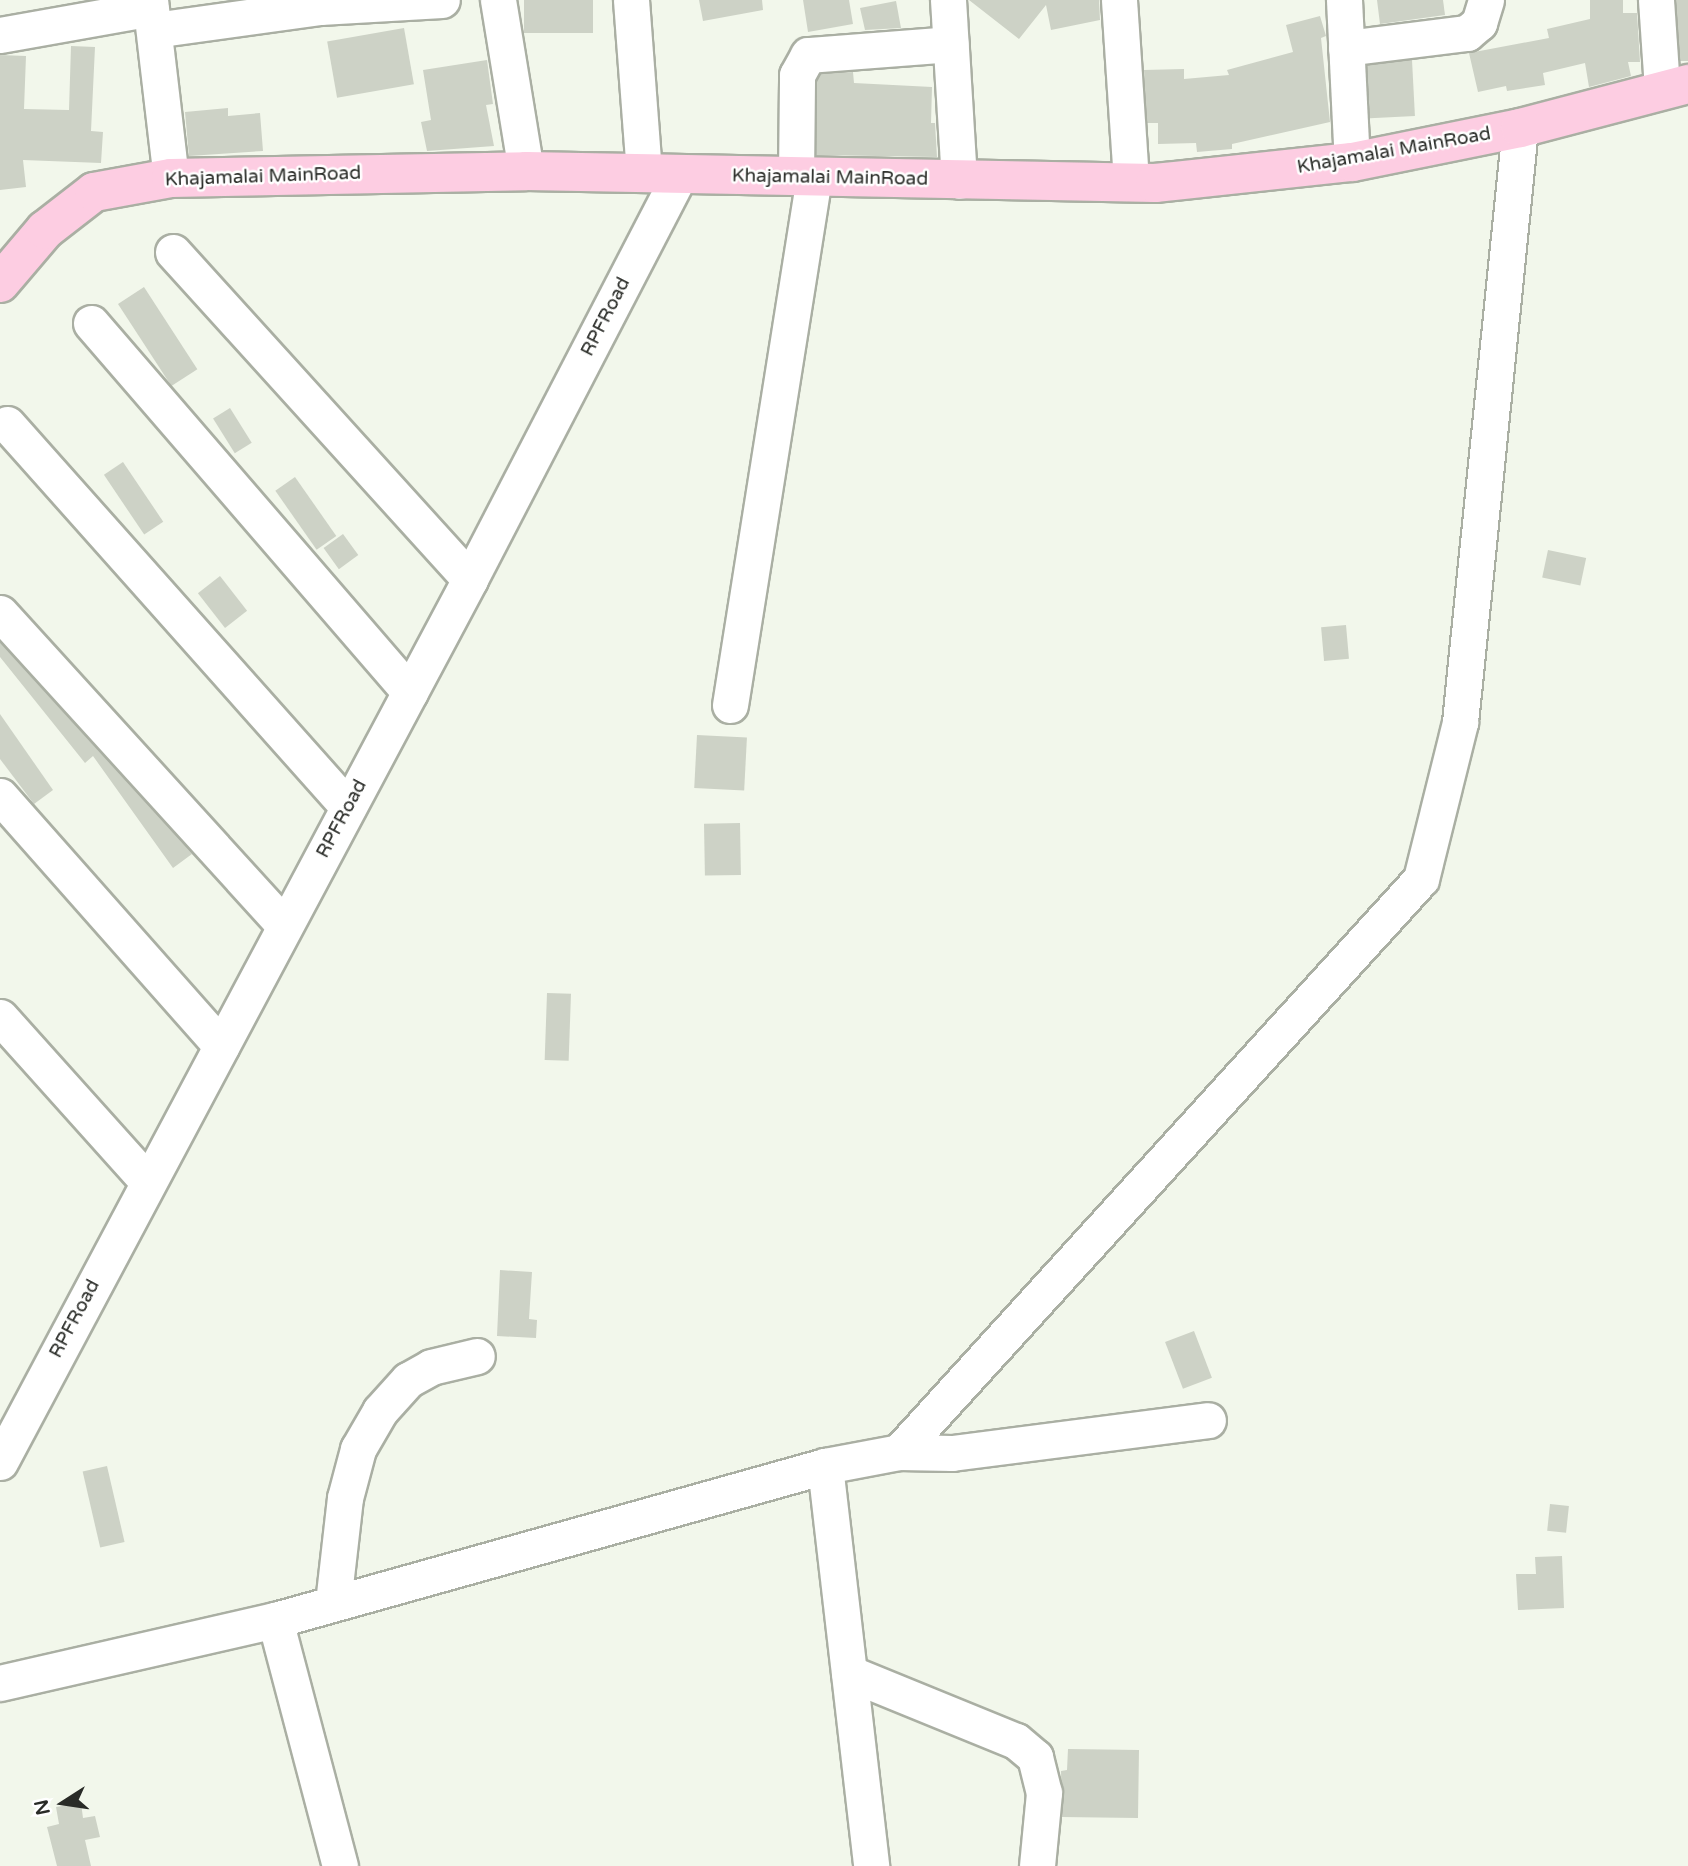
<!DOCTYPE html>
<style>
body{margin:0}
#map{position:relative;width:1688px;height:1866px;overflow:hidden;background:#f2f7eb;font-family:"Varela Round",sans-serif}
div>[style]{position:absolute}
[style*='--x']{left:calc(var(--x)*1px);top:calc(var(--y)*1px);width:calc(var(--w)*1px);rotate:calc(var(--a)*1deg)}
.building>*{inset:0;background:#cdd2c6;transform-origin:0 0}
.roads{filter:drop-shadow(2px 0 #aaafa3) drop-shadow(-2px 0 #aaafa3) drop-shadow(0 2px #aaafa3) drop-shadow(0 -2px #aaafa3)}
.minor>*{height:35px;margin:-17.5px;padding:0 17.5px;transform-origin:17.5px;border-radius:17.5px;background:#fff}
.major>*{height:38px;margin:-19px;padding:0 19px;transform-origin:19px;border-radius:19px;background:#fdcde2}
span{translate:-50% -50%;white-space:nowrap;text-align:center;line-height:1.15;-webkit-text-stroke:5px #fff;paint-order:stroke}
.street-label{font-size:19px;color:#292b27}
.north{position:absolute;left:28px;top:1768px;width:70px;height:70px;-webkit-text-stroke:5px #fff;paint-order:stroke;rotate:258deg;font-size:19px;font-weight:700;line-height:28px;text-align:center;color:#292b27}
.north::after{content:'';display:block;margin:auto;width:24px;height:32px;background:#292b27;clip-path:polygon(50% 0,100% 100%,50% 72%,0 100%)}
</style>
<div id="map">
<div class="building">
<i style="left:524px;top:0;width:69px;height:33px"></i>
<i style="clip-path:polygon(699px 0,762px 0,763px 10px,703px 21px)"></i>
<i style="clip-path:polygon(803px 0,849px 0,853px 24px,808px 32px)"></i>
<i style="clip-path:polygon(969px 0,1099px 0,1100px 20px,1051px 30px,1046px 5px,1019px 39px)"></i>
<i style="clip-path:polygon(1377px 0,1443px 0,1445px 15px,1380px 24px)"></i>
<i style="clip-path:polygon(1590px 0,1623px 0,1623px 13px,1637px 13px,1640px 62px,1628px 62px,1631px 76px,1589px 87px,1585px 63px,1543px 73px,1545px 85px,1507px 91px,1506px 86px,1478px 92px,1469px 53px,1549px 38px,1547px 29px,1590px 19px)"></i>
<i style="clip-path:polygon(1676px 0,1688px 0,1688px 61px,1680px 61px)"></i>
<i style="clip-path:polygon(896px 1px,901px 28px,865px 30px,860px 8px)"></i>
<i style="clip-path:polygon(1320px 16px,1326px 36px,1321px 38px,1330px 122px,1232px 144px,1232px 149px,1197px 152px,1196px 143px,1158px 144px,1158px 123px,1147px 123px,1144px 70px,1184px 69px,1184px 79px,1229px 75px,1227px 70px,1293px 52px,1286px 25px)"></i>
<i style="left:404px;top:28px;width:57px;height:78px;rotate:80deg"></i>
<i style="clip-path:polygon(71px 46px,95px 47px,91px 131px,103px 132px,101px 163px,23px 160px,26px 187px,0 190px,0 55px,26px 56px,24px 109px,69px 110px)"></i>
<i style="clip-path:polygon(487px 60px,493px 104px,486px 105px,494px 146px,427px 151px,421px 122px,431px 120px,423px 70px)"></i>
<i style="left:1412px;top:60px;width:56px;height:45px;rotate:87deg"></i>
<i style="clip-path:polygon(853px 72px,854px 83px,932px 87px,931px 123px,935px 123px,937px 157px,816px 155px,817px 80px,820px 74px)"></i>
<i style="clip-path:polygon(228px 108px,228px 116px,260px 113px,263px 151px,189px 156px,185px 112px)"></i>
<i style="left:144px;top:287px;width:98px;height:31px;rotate:57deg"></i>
<i style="left:230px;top:408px;width:41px;height:20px;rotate:58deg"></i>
<i style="left:123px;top:462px;width:72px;height:23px;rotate:56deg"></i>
<i style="left:295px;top:477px;width:72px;height:24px;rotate:55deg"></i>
<i style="left:343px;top:534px;width:26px;height:24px;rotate:54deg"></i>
<i style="left:1548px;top:550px;width:39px;height:28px;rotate:12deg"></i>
<i style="left:220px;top:576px;width:44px;height:28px;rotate:52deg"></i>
<i style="left:1346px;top:625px;width:34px;height:25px;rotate:85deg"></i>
<i style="clip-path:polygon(0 643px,192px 854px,173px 868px,93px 756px,85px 763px,0 657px)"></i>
<i style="clip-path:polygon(0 714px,53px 790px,34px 804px,0 759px)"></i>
<i style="left:697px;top:735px;width:50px;height:53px;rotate:3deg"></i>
<i style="left:740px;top:823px;width:52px;height:36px;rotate:89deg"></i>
<i style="left:547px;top:993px;width:24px;height:67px;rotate:2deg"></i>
<i style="clip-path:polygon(500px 1270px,532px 1272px,529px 1319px,537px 1320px,536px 1338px,497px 1336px)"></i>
<i style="left:1194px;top:1331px;width:50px;height:31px;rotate:69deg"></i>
<i style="left:107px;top:1466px;width:78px;height:25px;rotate:77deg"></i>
<i style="left:1550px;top:1504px;width:19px;height:27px;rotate:6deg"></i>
<i style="clip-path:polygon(1562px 1556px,1564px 1608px,1518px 1610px,1516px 1574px,1536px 1574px,1535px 1557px)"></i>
<i style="clip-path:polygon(1068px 1749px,1139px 1750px,1138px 1818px,1062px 1817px,1061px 1771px,1067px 1770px)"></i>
<i style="clip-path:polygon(81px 1803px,83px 1818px,95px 1816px,100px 1837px,85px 1840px,91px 1866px,57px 1866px,47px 1827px,59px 1824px,56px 1807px)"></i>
</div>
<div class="roads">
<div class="minor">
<i style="--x:150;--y:0;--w:179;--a:83.3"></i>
<i style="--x:498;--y:0;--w:173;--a:80.7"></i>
<i style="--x:631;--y:0;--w:173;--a:85.7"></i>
<i style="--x:948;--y:0;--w:181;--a:86.5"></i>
<i style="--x:1119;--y:0;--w:183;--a:86.2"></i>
<i style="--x:1344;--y:0;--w:162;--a:87.2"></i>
<i style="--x:1656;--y:0;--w:89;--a:86.1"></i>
<i style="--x:154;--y:30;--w:168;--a:-7.9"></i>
<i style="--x:320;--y:7;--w:122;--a:-3.3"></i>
<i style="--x:0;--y:35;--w:153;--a:-10.1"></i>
<i style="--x:1346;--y:48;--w:122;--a:-7.1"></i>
<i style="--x:1467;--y:33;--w:16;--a:-40"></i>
<i style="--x:1479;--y:23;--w:24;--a:-73"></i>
<i style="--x:796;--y:177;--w:102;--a:-89.4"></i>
<i style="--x:797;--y:75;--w:23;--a:-61"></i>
<i style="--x:808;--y:55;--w:143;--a:-4.4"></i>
<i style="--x:173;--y:252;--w:442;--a:47.8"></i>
<i style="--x:91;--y:323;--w:488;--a:49.2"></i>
<i style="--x:7;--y:424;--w:513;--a:48.32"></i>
<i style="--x:0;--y:613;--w:423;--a:47.7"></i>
<i style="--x:730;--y:705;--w:535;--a:-80.96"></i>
<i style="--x:0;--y:796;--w:334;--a:48.5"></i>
<i style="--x:0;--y:1017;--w:222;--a:48.1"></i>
<i style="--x:899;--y:1452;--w:53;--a:1.1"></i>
<i style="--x:952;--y:1453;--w:258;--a:-7.3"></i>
<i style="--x:0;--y:1462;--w:1000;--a:-61.97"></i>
<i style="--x:470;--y:579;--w:456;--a:-62.6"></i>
<i style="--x:825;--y:1466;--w:403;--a:83.4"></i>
<i style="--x:333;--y:1603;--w:106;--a:-83.5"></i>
<i style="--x:345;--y:1498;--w:51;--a:-75.1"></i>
<i style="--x:358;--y:1449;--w:44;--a:-59.9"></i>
<i style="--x:380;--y:1411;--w:42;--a:-47.9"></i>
<i style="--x:408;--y:1380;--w:26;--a:-29"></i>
<i style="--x:431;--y:1367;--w:47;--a:-13.4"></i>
<i style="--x:275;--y:1620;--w:254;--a:75.2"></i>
<i style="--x:849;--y:1673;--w:180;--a:22.2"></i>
<i style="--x:1016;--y:1741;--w:25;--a:40"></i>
<i style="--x:1035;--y:1757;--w:37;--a:76"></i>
<i style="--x:1044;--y:1793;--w:73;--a:95.5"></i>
<i style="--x:0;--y:1683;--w:282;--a:-12.9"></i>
<i style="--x:275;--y:1620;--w:571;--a:-15.64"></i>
<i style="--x:825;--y:1466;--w:75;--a:-10.7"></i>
<i style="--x:899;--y:1452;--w:775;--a:-47.67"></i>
<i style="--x:1421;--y:879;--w:162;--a:-76"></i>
<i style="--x:1460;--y:722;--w:597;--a:-84.23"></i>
</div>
<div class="major">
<i style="--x:0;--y:283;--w:70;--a:-49.7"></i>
<i style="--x:45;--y:230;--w:62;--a:-37.8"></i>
<i style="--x:94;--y:192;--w:78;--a:-10.3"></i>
<i style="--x:171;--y:178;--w:355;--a:-1.1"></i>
<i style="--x:526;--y:171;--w:629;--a:1.09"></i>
<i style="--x:1155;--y:183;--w:198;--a:-6.1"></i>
<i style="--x:1352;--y:162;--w:171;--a:-11.4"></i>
<i style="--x:1520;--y:128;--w:174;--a:-14.7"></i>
</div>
</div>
<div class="street-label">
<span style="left:1394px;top:151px;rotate:-10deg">Khajamalai MainRoad</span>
<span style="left:263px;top:177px;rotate:-2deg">Khajamalai MainRoad</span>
<span style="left:830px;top:178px;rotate:1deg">Khajamalai MainRoad</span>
<span style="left:606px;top:317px;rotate:-63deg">RPFRoad</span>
<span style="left:342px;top:819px;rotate:-62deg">RPFRoad</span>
<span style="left:75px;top:1319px;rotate:-62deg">RPFRoad</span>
</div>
<div class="north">N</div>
</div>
